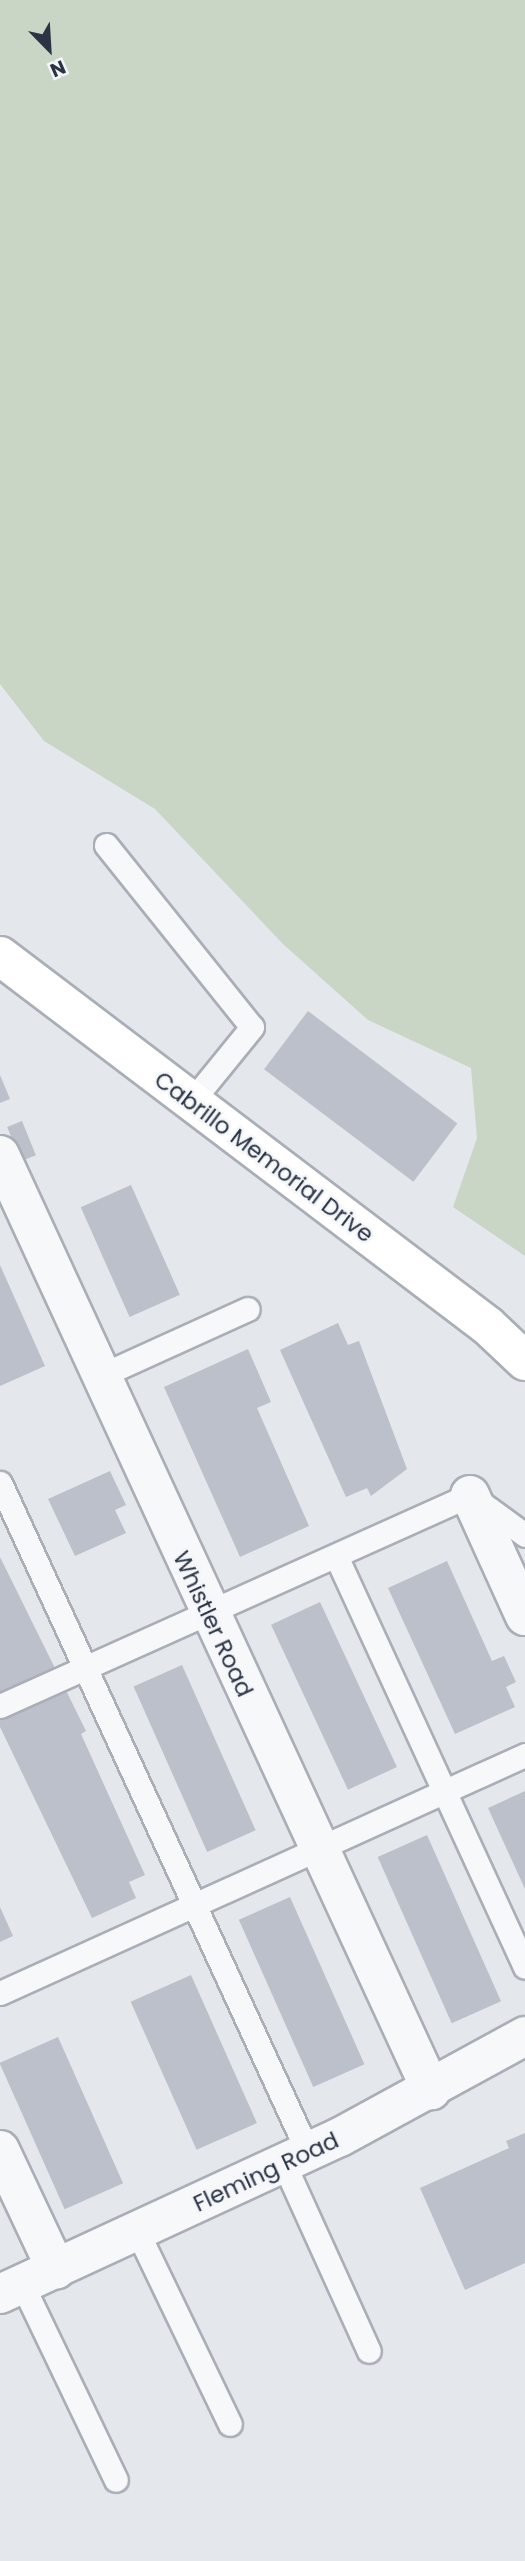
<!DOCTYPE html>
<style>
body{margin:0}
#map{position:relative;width:525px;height:2561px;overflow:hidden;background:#e4e7ec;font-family:Poppins,sans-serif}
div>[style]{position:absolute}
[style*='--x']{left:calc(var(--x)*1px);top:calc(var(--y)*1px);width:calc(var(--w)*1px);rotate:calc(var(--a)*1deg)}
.green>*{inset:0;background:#c9d6c5}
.building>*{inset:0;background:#bbc0ca;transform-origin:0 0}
.roads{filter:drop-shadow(2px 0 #a9aeb7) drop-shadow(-2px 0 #a9aeb7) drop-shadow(0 2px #a9aeb7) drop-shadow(0 -2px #a9aeb7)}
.service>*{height:23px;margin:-11.5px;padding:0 11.5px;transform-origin:11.5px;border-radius:11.5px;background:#f7f8fa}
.minor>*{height:38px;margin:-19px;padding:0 19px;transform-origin:19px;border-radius:19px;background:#f7f8fa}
.secondary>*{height:38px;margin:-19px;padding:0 19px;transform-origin:19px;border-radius:19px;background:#fff}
span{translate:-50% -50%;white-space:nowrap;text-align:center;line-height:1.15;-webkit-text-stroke:5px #f4f6f9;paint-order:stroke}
.street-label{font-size:23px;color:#2b3445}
.north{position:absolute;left:14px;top:14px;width:70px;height:70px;-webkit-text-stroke:5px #f4f6f9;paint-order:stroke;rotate:156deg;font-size:19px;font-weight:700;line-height:28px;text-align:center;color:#2b3445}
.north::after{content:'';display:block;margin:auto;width:24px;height:32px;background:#2b3445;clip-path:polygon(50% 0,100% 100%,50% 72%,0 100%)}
</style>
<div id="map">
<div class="green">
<i style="clip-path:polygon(0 0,525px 0,525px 1256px,453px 1207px,477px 1138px,471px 1068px,368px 1020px,283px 944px,155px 809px,44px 741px,0 684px)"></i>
</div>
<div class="building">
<i style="left:308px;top:1011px;width:187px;height:73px;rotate:37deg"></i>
<i style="clip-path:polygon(0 1075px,10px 1099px,0 1103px)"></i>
<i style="left:22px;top:1121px;width:37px;height:16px;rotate:68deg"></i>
<i style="left:131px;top:1185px;width:120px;height:55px;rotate:66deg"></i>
<i style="clip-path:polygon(0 1265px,45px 1366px,0 1386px)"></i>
<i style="clip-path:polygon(338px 1323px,348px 1345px,359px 1341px,407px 1469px,371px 1496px,367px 1488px,346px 1497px,280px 1350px)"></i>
<i style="clip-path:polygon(248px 1349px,271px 1402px,257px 1408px,309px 1526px,240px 1557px,164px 1387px)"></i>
<i style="clip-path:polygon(110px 1471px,126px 1505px,115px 1510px,126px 1533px,75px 1556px,48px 1499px)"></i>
<i style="clip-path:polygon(0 1557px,86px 1731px,81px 1734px,145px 1875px,129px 1882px,136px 1898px,92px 1918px,0 1727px)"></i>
<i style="clip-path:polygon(447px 1561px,492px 1661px,504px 1656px,516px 1682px,506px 1687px,515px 1707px,455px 1734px,388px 1588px)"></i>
<i style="left:320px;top:1602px;width:182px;height:54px;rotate:65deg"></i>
<i style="left:182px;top:1665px;width:181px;height:53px;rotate:66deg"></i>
<i style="clip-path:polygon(525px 1791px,525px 1889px,488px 1808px)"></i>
<i style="left:427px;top:1835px;width:182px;height:54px;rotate:66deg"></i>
<i style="left:290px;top:1897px;width:183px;height:56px;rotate:66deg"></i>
<i style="clip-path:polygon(0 1907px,13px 1936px,0 1942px)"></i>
<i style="left:191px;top:1975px;width:162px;height:66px;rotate:66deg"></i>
<i style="left:58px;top:2037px;width:160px;height:64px;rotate:66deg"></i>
<i style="clip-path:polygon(525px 2133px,525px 2263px,465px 2290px,420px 2188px,509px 2148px,506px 2141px)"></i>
</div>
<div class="roads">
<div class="service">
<i style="--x:106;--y:845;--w:233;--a:51.3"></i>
<i style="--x:252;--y:1027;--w:97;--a:129.1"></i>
<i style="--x:100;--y:1376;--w:162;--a:-24.4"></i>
<i style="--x:0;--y:1483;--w:736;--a:65.28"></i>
<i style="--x:336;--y:1556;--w:452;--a:65.3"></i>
<i style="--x:0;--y:1706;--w:515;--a:-24.18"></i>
<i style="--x:470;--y:1495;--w:68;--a:36"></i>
<i style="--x:0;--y:1993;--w:576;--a:-24.39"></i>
<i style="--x:284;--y:2164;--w:205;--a:65.6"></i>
<i style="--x:137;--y:2231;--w:214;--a:64.3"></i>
<i style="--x:22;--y:2284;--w:217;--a:64.4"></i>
</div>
<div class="minor">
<i style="--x:0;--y:1155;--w:1030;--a:65.25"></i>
<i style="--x:470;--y:1495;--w:133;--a:65.6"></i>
<i style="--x:0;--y:2150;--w:132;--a:64.8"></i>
<i style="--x:0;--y:2294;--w:374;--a:-24.8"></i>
<i style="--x:340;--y:2137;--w:211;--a:-28.6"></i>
</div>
<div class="secondary">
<i style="--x:0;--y:956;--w:612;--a:37.17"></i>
<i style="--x:488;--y:1326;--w:51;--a:43.4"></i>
</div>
</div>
<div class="street-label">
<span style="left:264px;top:1157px;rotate:37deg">Cabrillo Memorial Drive</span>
<span style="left:213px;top:1624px;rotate:65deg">Whistler Road</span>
<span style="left:266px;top:2172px;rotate:-25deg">Fleming Road</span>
</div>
<div class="north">N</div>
</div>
